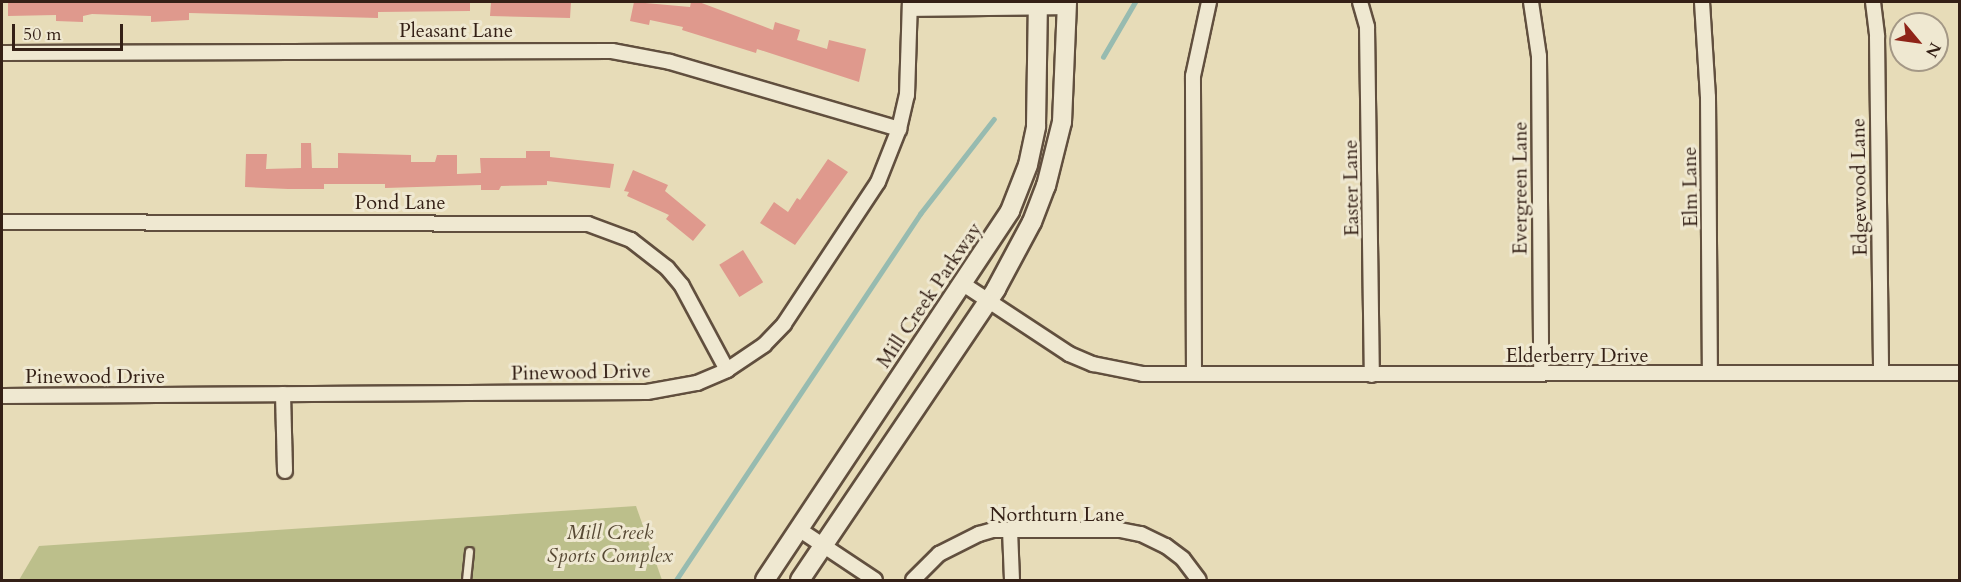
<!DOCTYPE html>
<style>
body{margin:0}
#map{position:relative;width:1961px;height:582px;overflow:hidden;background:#e7dcb8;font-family:Cardo,serif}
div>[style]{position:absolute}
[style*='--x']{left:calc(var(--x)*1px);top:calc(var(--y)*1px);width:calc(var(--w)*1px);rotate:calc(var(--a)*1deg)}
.green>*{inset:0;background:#bcbf8b}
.stream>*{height:4.5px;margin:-2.25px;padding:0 2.25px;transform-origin:2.25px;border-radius:2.25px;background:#97bbb0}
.building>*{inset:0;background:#df998d;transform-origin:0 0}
.roads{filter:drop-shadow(2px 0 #614f3e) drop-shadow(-2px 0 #614f3e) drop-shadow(0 2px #614f3e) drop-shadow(0 -2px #614f3e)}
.lane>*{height:7px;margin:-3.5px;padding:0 3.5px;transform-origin:3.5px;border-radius:3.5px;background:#efe8d1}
.street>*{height:14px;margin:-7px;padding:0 7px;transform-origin:7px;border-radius:7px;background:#efe8d1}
.secondary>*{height:18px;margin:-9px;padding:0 9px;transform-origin:9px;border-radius:9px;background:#efe8d1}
span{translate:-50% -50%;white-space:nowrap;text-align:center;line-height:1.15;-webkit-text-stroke:6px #efe8d1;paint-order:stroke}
.street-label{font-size:20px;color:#342016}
.park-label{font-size:20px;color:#564833;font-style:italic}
.frame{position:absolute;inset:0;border:3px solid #342016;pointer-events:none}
.north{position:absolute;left:1889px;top:12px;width:60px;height:60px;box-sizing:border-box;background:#efe8d1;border:2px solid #a49886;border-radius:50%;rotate:119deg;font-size:16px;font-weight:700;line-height:24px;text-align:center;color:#342016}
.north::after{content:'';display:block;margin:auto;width:21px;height:27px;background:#8f2418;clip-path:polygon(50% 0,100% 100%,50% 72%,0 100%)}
.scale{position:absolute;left:12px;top:24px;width:111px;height:27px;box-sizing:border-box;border:3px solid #342016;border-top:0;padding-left:8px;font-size:18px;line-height:21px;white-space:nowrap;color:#342016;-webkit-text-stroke:4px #efe8d1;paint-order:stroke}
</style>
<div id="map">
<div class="green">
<i style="clip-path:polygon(636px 506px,662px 580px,19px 580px,39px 546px)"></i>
</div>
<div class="stream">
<i style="--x:1103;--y:57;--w:64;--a:-59.8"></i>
<i style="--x:676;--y:580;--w:440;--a:-56.3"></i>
<i style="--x:920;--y:214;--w:120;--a:-52.1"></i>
</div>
<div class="building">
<i style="clip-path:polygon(8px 2px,378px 2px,378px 5px,378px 2px,470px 2px,470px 11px,378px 12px,378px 18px,189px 13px,189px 20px,151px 22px,151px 16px,92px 14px,83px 16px,83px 22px,56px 21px,56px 15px,8px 16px)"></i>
<i style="clip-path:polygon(491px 2px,571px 2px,570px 18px,490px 16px)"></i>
<i style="clip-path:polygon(634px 2px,690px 7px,691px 2px,699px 2px,773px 30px,775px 22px,800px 30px,797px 40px,827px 49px,829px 40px,866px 49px,859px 82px,757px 49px,756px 53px,711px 39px,682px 30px,683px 27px,650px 20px,649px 25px,630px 21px)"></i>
<i style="clip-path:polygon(301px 143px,311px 143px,312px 168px,338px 168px,338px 153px,411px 155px,411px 162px,435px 162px,437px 155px,457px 155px,457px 174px,481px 173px,480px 158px,526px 158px,526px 151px,550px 151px,550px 157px,614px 164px,610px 188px,547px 181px,547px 185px,501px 186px,499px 190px,481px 190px,481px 185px,385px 188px,385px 184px,324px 184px,324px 189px,288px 189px,245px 187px,246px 154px,267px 154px,266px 169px,301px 168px)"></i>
<i style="clip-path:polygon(828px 159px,848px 172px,795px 245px,760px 223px,774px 202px,788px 212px,797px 198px,800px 200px)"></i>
<i style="clip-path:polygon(633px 170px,668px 185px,665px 191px,706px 225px,693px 241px,666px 219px,669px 215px,627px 196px,629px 192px,624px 191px)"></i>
<i style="left:743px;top:250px;width:38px;height:28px;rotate:58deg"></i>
</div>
<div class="roads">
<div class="lane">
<i style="--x:466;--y:580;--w:29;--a:-84"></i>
</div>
<div class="street">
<i style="--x:1360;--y:2;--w:26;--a:74"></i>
<i style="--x:1367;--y:27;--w:348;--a:89.2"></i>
<i style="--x:1531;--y:2;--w:55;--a:81.6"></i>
<i style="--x:1539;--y:56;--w:318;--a:89.6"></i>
<i style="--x:1702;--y:2;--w:95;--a:86.4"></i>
<i style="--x:1708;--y:97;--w:276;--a:89.6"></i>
<i style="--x:1873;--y:2;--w:35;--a:83"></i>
<i style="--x:1877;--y:37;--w:336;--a:89.3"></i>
<i style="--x:910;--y:9;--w:157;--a:-0.7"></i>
<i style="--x:2;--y:53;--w:610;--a:-0.19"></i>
<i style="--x:612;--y:51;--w:59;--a:10.7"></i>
<i style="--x:670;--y:62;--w:239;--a:16.3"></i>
<i style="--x:2;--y:222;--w:586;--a:0.2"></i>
<i style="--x:588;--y:224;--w:46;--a:20.4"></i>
<i style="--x:631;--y:240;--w:46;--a:37.9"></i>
<i style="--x:667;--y:268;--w:23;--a:50"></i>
<i style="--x:682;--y:286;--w:95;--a:61.8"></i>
<i style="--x:963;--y:284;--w:127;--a:33.4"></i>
<i style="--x:1069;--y:354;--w:26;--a:23"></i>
<i style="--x:1093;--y:364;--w:51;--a:11.3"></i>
<i style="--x:1143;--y:374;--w:817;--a:-0.07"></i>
<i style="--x:1194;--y:374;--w:298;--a:-90.2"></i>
<i style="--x:1193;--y:76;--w:76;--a:-77.8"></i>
<i style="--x:283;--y:394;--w:77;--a:88.5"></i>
<i style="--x:2;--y:396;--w:645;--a:-0.36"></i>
<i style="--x:647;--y:392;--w:51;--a:-10.2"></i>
<i style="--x:697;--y:383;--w:33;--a:-23"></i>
<i style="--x:727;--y:370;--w:45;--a:-34"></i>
<i style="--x:764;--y:345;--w:29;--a:-46"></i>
<i style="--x:784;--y:324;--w:170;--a:-56.5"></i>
<i style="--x:878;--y:182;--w:57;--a:-68.4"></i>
<i style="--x:899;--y:129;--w:35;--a:-77"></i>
<i style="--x:907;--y:95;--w:93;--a:-88.2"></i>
<i style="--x:800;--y:530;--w:90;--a:33.7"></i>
<i style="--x:1010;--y:530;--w:50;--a:87.7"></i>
<i style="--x:913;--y:580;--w:37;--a:-45"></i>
<i style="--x:939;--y:554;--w:45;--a:-26.6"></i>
<i style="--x:979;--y:534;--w:15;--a:-16"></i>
<i style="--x:993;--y:530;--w:127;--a:0"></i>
<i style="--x:1120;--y:530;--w:21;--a:11"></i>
<i style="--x:1141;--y:534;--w:28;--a:26"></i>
<i style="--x:1166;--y:546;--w:21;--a:37"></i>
<i style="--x:1183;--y:559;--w:26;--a:53"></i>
</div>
<div class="secondary">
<i style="--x:765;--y:580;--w:443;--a:-56.4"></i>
<i style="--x:1010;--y:211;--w:49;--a:-68.6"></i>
<i style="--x:1028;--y:165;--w:40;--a:-78"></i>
<i style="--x:1036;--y:126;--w:124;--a:-89.1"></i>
<i style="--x:800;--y:580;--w:351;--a:-56"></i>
<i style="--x:996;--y:289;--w:76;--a:-61.8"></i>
<i style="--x:1032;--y:222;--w:39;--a:-69"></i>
<i style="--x:1046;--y:186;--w:66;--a:-76"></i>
<i style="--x:1062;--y:122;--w:120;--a:-87.6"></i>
</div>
</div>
<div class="street-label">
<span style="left:456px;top:30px">Pleasant Lane</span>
<span style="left:1690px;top:187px;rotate:-91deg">Elm Lane</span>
<span style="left:1859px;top:187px;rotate:-91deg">Edgewood Lane</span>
<span style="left:1351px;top:188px;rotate:-91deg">Easter Lane</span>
<span style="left:1520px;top:188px;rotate:-90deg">Evergreen Lane</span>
<span style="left:400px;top:202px">Pond Lane</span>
<span style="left:929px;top:295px;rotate:-56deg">Mill Creek Parkway</span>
<span style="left:1577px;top:355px">Elderberry Drive</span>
<span style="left:581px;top:372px;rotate:-1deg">Pinewood Drive</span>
<span style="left:95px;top:376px">Pinewood Drive</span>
<span style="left:1057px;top:514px">Northturn Lane</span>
</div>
<div class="park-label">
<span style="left:610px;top:544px">Mill Creek<br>Sports Complex</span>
</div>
<div class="frame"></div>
<div class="north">N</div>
<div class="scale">50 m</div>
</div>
